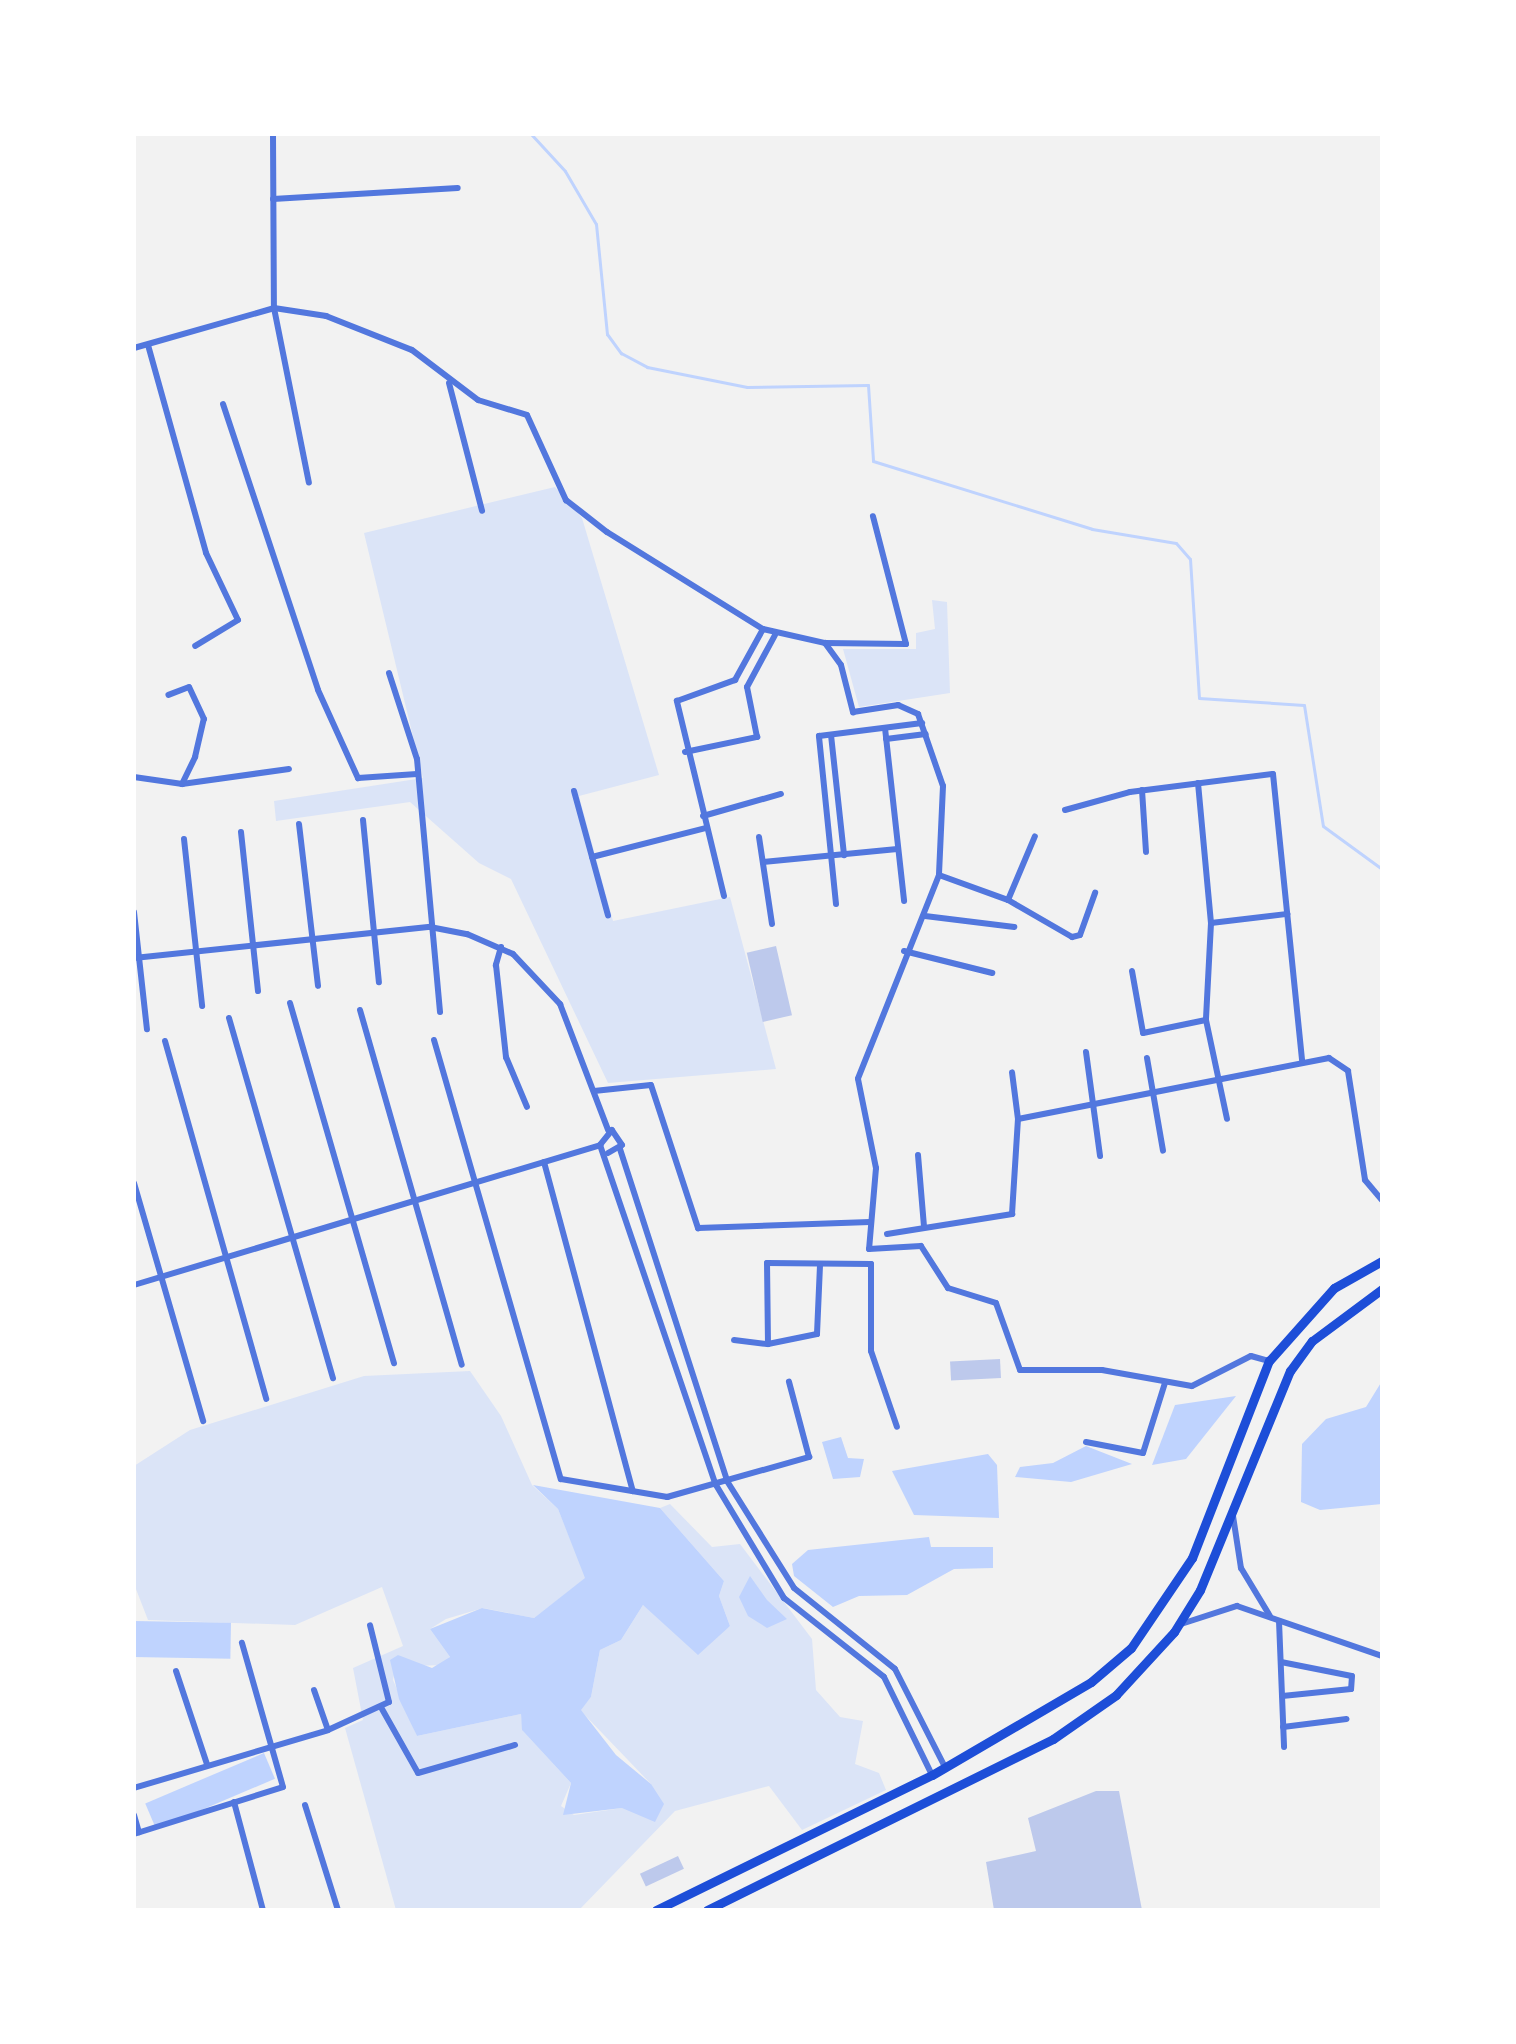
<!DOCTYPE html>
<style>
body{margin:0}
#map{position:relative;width:1516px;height:2044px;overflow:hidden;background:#f2f2f2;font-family:"Source Sans 3",sans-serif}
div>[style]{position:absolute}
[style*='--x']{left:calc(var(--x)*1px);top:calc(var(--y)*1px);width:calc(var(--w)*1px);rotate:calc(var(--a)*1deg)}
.green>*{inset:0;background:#dbe4f7}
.water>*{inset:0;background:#bfd3fe;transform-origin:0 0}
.stream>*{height:3px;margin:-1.5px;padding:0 1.5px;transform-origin:1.5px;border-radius:1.5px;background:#bfd3fe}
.building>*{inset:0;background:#bdc9ec;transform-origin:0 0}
.minor>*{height:6px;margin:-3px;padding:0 3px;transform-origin:3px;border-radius:3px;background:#5277de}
.primary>*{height:9px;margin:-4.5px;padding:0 4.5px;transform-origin:4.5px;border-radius:4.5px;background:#1d4ed8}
span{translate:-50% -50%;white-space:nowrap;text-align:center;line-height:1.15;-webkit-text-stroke:8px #fff;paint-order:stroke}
.frame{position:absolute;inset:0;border:136px solid #fff;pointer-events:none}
</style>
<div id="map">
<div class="green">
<i style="clip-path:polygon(555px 487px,582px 518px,659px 775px,579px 796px,613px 921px,730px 897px,776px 1069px,608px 1083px,511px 879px,479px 863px,410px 802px,276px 821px,274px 801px,423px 778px,364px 533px)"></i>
<i style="clip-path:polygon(932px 600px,947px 602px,950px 693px,859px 707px,843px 649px,916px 649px,916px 633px,935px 629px)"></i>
<i style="clip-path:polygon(470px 1371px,501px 1416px,532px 1485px,558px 1509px,586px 1578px,534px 1618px,483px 1608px,446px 1619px,430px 1629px,450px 1657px,442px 1665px,414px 1666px,398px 1655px,393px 1680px,417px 1736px,521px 1714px,523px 1731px,571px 1783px,561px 1806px,574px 1815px,622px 1808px,651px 1784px,580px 1710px,591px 1697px,600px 1650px,621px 1640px,643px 1605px,710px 1640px,730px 1626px,719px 1596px,724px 1581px,660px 1508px,670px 1504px,712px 1547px,740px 1544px,812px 1639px,816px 1690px,840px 1717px,863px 1721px,855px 1764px,879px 1773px,886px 1790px,802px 1830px,769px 1786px,675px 1811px,579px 1910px,396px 1910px,345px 1728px,363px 1720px,353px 1668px,403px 1646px,382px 1587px,295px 1625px,148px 1620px,134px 1584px,134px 1466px,190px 1430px,364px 1376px)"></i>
</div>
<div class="water">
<i style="clip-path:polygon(1382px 1381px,1382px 1504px,1320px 1510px,1301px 1502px,1302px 1444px,1326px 1419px,1366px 1407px)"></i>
<i style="clip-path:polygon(1236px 1396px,1186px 1459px,1152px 1465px,1175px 1405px)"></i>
<i style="clip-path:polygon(841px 1437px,848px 1458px,864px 1459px,860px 1477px,833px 1479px,822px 1442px)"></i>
<i style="clip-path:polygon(1086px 1446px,1132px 1464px,1071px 1482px,1015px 1477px,1020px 1467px,1053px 1463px)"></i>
<i style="clip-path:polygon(988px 1454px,997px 1465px,999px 1518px,914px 1515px,892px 1471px)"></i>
<i style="clip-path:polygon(533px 1485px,660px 1508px,724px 1581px,719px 1596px,730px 1626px,698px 1655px,643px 1605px,621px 1640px,600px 1650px,591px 1697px,581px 1710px,616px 1755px,651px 1784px,664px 1804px,655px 1822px,622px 1808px,563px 1815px,571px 1783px,522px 1730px,521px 1714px,417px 1736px,399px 1699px,390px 1660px,398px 1655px,432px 1668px,450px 1657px,430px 1629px,482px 1608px,534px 1618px,585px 1578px,558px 1509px)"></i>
<i style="clip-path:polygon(929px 1537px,931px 1547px,993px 1547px,993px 1568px,954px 1569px,907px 1595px,859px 1596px,833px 1607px,794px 1576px,792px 1564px,808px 1550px)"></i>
<i style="clip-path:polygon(750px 1576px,767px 1600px,787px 1619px,767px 1628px,748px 1616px,739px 1597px)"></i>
<i style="left:134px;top:1621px;width:97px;height:36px;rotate:1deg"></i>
<i style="left:264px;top:1753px;width:28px;height:129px;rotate:67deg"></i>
</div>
<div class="stream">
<i style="--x:531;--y:134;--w:50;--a:47.4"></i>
<i style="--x:565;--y:171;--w:61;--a:59.7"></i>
<i style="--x:596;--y:224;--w:111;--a:84.3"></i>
<i style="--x:607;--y:334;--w:24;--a:54"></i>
<i style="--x:621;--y:353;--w:30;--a:28"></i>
<i style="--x:647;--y:367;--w:102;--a:11.3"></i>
<i style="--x:747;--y:387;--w:121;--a:-0.9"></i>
<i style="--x:868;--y:385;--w:76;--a:86.2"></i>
<i style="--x:873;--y:461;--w:229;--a:17.2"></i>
<i style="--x:1092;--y:529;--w:85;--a:9.5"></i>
<i style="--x:1176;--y:543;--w:21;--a:49"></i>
<i style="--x:1190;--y:559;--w:139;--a:86.3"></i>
<i style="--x:1199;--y:698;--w:105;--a:3.8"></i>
<i style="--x:1304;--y:705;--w:122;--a:81.1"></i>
<i style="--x:1323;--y:826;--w:73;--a:36.1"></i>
</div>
<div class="building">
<i style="left:776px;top:946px;width:71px;height:30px;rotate:77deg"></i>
<i style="left:1000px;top:1359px;width:19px;height:50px;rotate:87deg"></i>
<i style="clip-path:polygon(1096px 1791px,1119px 1791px,1142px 1910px,994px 1910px,986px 1862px,1036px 1851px,1028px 1818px)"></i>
<i style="left:678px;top:1856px;width:14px;height:42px;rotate:65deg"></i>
</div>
<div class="minor">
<i style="--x:273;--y:134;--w:174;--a:89.7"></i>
<i style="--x:274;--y:308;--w:178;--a:78.7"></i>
<i style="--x:273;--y:199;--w:185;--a:-3.4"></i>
<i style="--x:148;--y:345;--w:216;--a:74.4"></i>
<i style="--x:206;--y:553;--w:74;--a:64.5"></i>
<i style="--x:238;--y:620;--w:50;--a:148.8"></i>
<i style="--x:134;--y:348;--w:146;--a:-15.9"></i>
<i style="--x:274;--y:308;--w:53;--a:8.7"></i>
<i style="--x:326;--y:316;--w:92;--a:21.6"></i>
<i style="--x:412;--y:350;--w:83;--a:37.1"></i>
<i style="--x:478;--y:400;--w:51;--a:17"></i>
<i style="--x:527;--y:415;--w:94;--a:65.4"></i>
<i style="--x:566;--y:500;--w:52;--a:38"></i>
<i style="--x:607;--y:532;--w:184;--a:31.9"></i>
<i style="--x:763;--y:629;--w:64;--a:12.7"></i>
<i style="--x:825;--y:643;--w:27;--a:54"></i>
<i style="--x:841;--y:665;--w:49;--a:75.7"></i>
<i style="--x:853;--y:712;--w:46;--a:-8.8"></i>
<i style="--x:898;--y:705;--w:22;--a:24"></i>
<i style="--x:918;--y:714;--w:76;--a:70.9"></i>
<i style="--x:943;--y:786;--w:89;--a:92.6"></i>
<i style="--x:939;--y:875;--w:219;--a:111.7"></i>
<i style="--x:858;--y:1079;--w:91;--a:78.6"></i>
<i style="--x:876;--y:1168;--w:81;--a:94.9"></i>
<i style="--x:869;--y:1249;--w:52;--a:-3.3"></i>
<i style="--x:921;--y:1246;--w:50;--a:57.3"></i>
<i style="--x:948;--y:1288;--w:50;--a:17.4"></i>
<i style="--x:996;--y:1303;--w:71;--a:70.3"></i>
<i style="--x:1020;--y:1370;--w:82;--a:0"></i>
<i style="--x:1102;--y:1370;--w:91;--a:10.1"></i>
<i style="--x:1192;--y:1386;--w:66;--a:-27"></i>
<i style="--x:1251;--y:1356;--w:19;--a:16"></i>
<i style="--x:449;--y:383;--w:132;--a:75.5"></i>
<i style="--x:223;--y:404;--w:301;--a:71.6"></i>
<i style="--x:318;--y:690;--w:97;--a:65.6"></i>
<i style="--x:358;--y:778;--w:59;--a:-3.9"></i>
<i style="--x:825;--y:643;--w:81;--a:0.7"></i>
<i style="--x:906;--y:644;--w:132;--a:-104.5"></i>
<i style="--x:389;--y:673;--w:90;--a:72"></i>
<i style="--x:417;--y:759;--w:254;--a:84.8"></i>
<i style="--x:885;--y:728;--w:174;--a:83.7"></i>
<i style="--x:831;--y:735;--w:121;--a:83.8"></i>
<i style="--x:886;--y:739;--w:40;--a:-7.1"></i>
<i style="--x:685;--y:752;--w:74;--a:-11.8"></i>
<i style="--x:757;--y:737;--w:51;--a:-101.3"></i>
<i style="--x:747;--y:687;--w:59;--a:-61.7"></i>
<i style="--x:134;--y:777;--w:49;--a:8.3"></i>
<i style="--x:182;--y:784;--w:30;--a:-64"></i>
<i style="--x:195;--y:757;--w:39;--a:-77"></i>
<i style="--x:204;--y:719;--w:35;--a:-115"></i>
<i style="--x:189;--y:687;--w:22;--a:159"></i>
<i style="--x:1198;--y:783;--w:141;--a:84.7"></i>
<i style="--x:1211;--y:923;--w:97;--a:93"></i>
<i style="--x:1206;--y:1020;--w:101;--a:78"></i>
<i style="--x:182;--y:784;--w:108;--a:-8"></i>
<i style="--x:1142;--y:790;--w:62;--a:86.3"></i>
<i style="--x:574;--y:791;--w:129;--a:74.7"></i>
<i style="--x:1065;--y:810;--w:67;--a:-15.5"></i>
<i style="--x:1130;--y:792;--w:144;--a:-7.2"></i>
<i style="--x:1273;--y:774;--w:288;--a:84.2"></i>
<i style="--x:703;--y:816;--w:81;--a:-15.8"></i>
<i style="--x:363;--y:820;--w:163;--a:84.4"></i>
<i style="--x:299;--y:824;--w:163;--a:83.3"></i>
<i style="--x:241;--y:832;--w:160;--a:83.9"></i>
<i style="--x:759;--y:837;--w:88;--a:81.5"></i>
<i style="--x:184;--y:839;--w:168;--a:83.8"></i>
<i style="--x:592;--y:857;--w:118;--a:-14.3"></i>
<i style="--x:763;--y:862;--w:135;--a:-5.5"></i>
<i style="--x:939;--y:875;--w:73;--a:19.9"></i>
<i style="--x:1008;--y:900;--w:74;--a:30"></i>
<i style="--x:1072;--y:937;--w:8;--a:-14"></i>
<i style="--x:1080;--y:935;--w:45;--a:-70.3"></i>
<i style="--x:724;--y:896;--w:201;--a:-103.6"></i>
<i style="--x:677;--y:701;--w:62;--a:-19.9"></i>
<i style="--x:735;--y:680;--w:58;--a:-61.2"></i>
<i style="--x:1008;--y:900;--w:69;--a:-67.1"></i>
<i style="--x:836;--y:904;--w:169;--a:-95.8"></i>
<i style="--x:819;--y:736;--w:104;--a:-7.2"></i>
<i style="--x:134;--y:912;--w:118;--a:83.7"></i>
<i style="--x:925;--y:916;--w:90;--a:7"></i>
<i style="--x:1211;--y:923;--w:77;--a:-6.8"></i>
<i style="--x:501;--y:947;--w:19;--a:106"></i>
<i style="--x:496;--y:965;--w:93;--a:83.8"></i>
<i style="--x:506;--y:1057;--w:54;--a:67.2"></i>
<i style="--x:904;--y:951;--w:91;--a:14"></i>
<i style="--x:134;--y:958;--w:298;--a:-6"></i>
<i style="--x:430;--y:927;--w:38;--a:11"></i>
<i style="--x:467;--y:934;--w:50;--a:23.5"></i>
<i style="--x:513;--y:954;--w:69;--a:46.8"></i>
<i style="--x:560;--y:1004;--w:135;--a:69.1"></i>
<i style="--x:1132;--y:971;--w:63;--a:79.9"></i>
<i style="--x:1143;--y:1033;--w:64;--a:-11.7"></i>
<i style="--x:290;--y:1003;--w:375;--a:73.9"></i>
<i style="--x:360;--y:1010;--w:369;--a:74"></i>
<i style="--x:229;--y:1018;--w:375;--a:73.9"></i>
<i style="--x:434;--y:1040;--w:457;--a:73.9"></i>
<i style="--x:561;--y:1479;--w:108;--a:9.6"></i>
<i style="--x:667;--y:1497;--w:148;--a:-15.7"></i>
<i style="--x:809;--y:1457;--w:78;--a:-104.9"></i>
<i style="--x:165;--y:1041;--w:372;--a:74.2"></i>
<i style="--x:1086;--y:1052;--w:105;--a:82.3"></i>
<i style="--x:1147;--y:1058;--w:94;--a:80.2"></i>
<i style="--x:594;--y:1091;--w:57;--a:-6"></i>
<i style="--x:651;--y:1085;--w:151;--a:71.8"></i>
<i style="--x:698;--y:1228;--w:172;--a:-2"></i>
<i style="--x:1018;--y:1119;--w:317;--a:-11.1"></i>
<i style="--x:1329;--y:1058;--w:23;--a:34"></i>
<i style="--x:1348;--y:1071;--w:110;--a:81.1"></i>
<i style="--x:1365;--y:1180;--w:26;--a:50"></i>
<i style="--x:620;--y:1149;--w:349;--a:72.1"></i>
<i style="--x:727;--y:1481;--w:126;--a:57.9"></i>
<i style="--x:794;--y:1588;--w:129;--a:38.7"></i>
<i style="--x:895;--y:1669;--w:110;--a:63"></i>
<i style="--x:608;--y:1153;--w:16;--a:-30"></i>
<i style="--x:622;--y:1145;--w:18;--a:-124"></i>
<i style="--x:612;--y:1130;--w:19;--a:129"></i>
<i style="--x:600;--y:1145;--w:359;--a:71.2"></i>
<i style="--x:716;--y:1485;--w:132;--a:59"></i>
<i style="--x:784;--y:1598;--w:127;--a:38.3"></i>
<i style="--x:884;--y:1677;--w:109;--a:63.9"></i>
<i style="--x:918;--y:1155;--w:71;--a:85.2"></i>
<i style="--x:544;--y:1162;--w:341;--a:74.9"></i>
<i style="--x:134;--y:1183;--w:248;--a:73.8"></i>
<i style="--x:887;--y:1234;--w:127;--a:-9.1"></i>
<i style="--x:1012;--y:1214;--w:95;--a:-86.4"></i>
<i style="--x:1018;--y:1119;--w:47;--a:-97.3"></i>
<i style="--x:871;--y:1264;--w:87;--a:90"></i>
<i style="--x:871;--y:1351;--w:80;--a:71.1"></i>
<i style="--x:134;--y:1285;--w:487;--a:-16.7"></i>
<i style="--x:734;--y:1340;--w:34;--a:7"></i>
<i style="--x:768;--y:1344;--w:50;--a:-11.5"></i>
<i style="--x:817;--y:1334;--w:70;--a:-87.5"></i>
<i style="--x:768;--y:1344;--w:81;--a:-90.7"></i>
<i style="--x:767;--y:1263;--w:104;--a:0.6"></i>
<i style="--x:1086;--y:1442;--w:58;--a:10.9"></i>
<i style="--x:1143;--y:1453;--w:73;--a:-72.6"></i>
<i style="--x:1233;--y:1516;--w:53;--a:81.3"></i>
<i style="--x:1241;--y:1568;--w:56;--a:58.9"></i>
<i style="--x:1279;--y:1621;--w:126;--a:87.7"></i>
<i style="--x:1178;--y:1625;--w:62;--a:-17.9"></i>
<i style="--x:1237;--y:1606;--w:153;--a:19"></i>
<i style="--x:1281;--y:1662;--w:72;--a:11.2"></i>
<i style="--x:1352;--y:1676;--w:13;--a:94"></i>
<i style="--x:1351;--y:1689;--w:69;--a:174.2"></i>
<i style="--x:176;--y:1671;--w:98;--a:71.6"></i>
<i style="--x:314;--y:1690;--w:42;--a:70.7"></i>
<i style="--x:328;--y:1730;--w:67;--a:-24.7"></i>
<i style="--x:389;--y:1702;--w:79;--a:-103.9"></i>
<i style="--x:382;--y:1709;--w:73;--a:60.6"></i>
<i style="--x:418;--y:1773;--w:101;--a:-16.1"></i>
<i style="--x:1283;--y:1727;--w:64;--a:-7.2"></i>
<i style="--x:134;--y:1788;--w:202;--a:-16.6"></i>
<i style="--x:234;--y:1802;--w:112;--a:75"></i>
<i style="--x:305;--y:1805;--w:110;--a:72.6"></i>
<i style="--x:134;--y:1815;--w:18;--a:74"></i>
<i style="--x:134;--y:1834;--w:156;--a:-17.5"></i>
<i style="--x:283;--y:1787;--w:150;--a:-105.9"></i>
</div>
<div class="primary">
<i style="--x:656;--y:1910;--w:307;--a:-26.1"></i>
<i style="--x:932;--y:1775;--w:184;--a:-30.3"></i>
<i style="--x:1091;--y:1682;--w:52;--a:-40.4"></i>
<i style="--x:1131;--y:1648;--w:109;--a:-55.9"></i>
<i style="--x:1192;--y:1558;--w:212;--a:-68.7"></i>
<i style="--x:1269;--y:1361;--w:98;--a:-48.3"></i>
<i style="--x:1334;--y:1288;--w:55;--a:-29.4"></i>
<i style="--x:707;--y:1910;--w:386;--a:-26.3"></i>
<i style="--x:1053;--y:1739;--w:77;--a:-34.9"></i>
<i style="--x:1116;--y:1695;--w:86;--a:-47.4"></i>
<i style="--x:1174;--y:1632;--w:49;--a:-58.2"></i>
<i style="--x:1200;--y:1590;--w:237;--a:-67.7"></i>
<i style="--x:1290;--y:1371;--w:37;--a:-54"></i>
<i style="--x:1312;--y:1341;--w:87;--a:-36.6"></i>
</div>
<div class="frame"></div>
</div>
